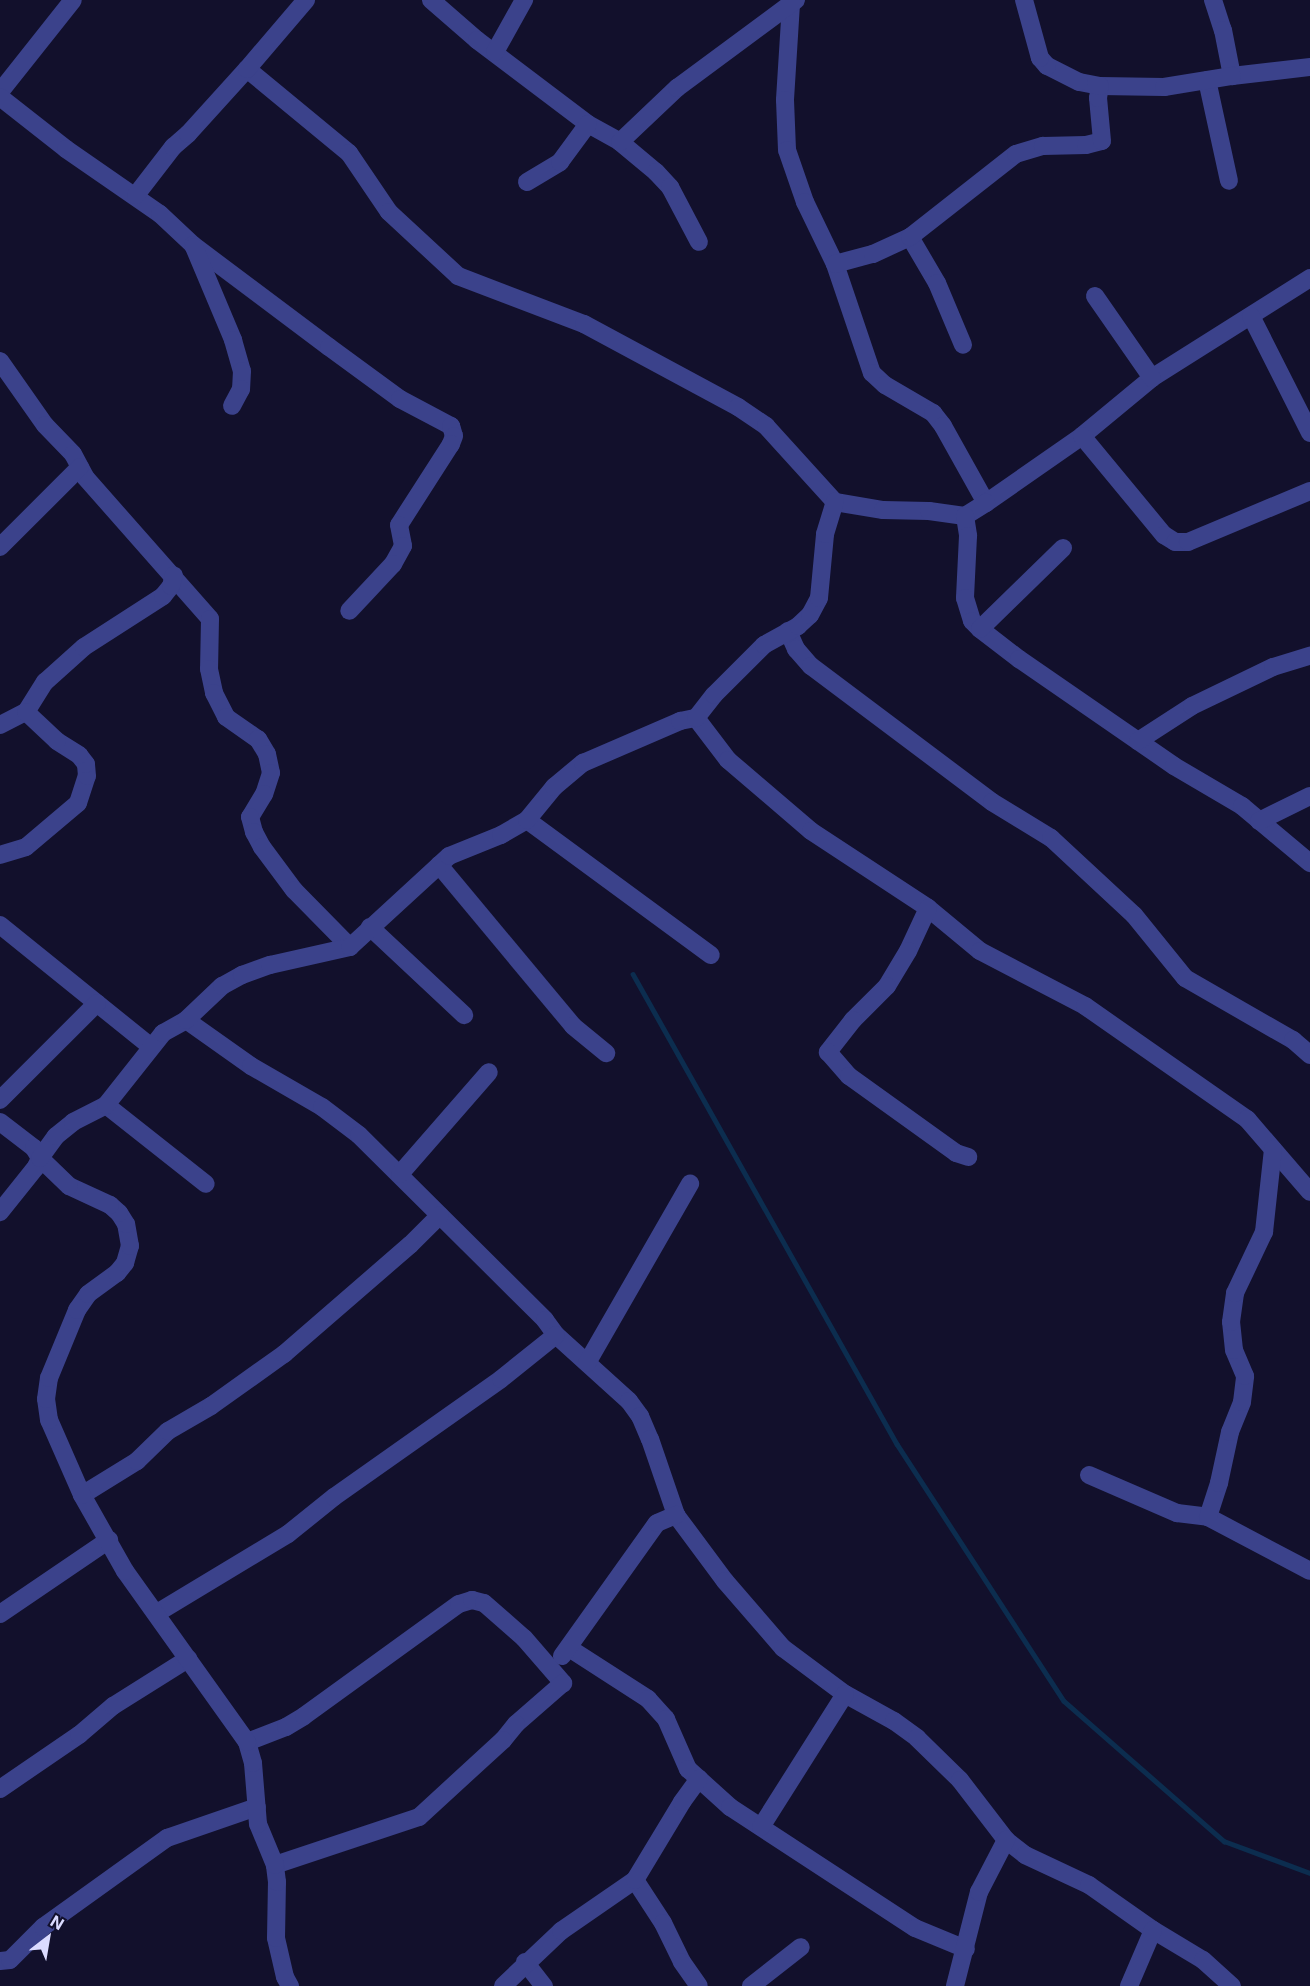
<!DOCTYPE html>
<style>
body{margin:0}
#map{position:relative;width:1310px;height:1986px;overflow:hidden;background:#12102c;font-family:Inter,sans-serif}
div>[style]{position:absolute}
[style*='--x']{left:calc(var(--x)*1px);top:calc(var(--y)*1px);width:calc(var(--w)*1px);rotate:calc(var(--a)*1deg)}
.stream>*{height:4.5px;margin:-2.25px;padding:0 2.25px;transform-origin:2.25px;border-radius:2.25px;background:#0c2d4f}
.minor>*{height:18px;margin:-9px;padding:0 9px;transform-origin:9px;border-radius:9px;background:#3b428b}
span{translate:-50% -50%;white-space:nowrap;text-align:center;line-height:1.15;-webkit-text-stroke:4.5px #12102c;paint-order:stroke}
.north{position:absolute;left:18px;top:1908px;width:60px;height:60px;-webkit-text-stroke:4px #12102c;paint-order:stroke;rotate:31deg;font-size:16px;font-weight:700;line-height:24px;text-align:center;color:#dbdbff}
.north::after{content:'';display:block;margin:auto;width:21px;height:27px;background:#dbdbff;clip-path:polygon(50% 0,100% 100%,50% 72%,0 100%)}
</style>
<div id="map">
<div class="stream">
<i style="--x:633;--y:974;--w:539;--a:60.68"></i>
<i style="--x:897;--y:1444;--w:306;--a:57"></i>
<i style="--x:1064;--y:1701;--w:213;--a:41.2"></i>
<i style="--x:1224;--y:1841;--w:92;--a:20.4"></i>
</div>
<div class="minor">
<i style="--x:431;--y:0;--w:61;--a:41"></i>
<i style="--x:477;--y:40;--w:139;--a:37.1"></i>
<i style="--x:588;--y:124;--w:37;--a:29"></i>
<i style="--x:620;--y:142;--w:47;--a:39.8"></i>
<i style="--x:656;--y:172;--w:21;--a:47"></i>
<i style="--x:670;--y:187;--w:62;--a:62.2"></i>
<i style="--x:1213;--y:0;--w:32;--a:72"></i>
<i style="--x:1223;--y:30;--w:47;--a:78.9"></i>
<i style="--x:1232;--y:76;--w:79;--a:-6.6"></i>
<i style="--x:791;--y:4;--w:96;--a:93.6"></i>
<i style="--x:785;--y:100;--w:50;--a:87.7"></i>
<i style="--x:787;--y:150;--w:55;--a:70.9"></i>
<i style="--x:805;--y:202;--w:69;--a:64.2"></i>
<i style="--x:835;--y:264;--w:115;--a:71.3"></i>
<i style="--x:872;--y:373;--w:18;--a:43"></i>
<i style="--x:885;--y:385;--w:56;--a:30.3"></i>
<i style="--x:933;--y:413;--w:16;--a:52"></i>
<i style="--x:943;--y:426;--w:88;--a:60.8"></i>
<i style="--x:986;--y:503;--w:117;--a:-34.9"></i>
<i style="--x:495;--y:52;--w:60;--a:-60.9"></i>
<i style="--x:247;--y:69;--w:132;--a:39.5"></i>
<i style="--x:349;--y:153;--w:71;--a:55.9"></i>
<i style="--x:389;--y:212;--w:94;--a:42.8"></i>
<i style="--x:458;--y:276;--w:135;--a:20.9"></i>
<i style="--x:584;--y:324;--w:175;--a:28.3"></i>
<i style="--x:738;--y:407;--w:34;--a:34"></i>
<i style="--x:766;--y:426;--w:103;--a:47.8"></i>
<i style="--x:835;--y:502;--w:49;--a:9.5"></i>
<i style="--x:883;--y:510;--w:46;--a:1.2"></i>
<i style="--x:929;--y:511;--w:36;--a:8"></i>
<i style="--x:965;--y:516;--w:25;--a:-32"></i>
<i style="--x:1207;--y:80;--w:103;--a:77.7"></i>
<i style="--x:1100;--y:86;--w:64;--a:0.9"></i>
<i style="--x:1164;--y:87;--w:69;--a:-9.2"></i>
<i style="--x:0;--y:92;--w:117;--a:-51.6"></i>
<i style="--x:0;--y:97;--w:84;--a:38.2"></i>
<i style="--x:66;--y:149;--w:114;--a:34.7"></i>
<i style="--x:160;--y:214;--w:45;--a:43.2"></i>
<i style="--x:193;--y:245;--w:170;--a:36.9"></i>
<i style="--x:329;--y:347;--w:88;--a:36.2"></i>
<i style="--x:400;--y:399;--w:58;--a:27.9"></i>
<i style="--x:451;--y:426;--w:10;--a:73"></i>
<i style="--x:454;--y:436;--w:9;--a:111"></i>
<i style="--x:451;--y:444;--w:96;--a:122.7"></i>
<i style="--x:399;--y:525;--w:21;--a:79"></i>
<i style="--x:403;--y:546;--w:21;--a:119"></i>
<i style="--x:393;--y:564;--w:64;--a:133.1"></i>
<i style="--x:620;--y:142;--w:79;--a:-43.5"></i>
<i style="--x:677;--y:88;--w:148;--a:-36.5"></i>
<i style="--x:527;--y:182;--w:39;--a:-31"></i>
<i style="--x:560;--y:162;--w:47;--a:-53.6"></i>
<i style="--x:136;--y:195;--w:61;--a:-52.4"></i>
<i style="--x:173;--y:147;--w:20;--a:-41"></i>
<i style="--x:188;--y:134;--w:88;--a:-47.8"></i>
<i style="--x:247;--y:69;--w:91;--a:-49.5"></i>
<i style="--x:910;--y:237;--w:53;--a:59.6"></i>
<i style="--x:937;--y:283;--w:67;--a:67.2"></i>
<i style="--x:194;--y:247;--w:101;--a:67.2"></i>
<i style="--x:233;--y:340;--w:32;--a:74"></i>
<i style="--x:242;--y:371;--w:18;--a:93"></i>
<i style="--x:241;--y:389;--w:19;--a:118"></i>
<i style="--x:835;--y:264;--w:39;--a:-15"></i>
<i style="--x:873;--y:254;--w:41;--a:-24.7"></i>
<i style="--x:910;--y:237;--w:135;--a:-38.1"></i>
<i style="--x:1016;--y:154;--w:28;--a:-17"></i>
<i style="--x:1043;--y:146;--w:43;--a:-1.3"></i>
<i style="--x:1086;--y:145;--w:16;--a:-14"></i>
<i style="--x:1102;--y:141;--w:43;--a:-95.3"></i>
<i style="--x:1098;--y:98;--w:12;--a:-81"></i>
<i style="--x:1100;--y:86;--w:21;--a:-169"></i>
<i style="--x:1079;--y:82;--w:36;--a:-153"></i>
<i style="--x:1047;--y:66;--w:11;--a:-131"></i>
<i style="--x:1040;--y:58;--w:60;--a:-105.4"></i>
<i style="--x:1310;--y:278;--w:187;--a:147.7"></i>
<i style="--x:1152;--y:378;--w:91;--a:140.4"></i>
<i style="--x:1082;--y:436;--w:129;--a:50.4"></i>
<i style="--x:1164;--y:535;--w:13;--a:32"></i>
<i style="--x:1175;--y:542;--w:13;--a:0"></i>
<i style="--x:1188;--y:542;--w:132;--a:-22.7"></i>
<i style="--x:1095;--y:296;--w:100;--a:55.2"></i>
<i style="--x:1251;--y:316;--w:131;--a:63.2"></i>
<i style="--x:0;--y:361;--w:78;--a:54.9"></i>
<i style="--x:45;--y:425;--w:40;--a:46"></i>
<i style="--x:73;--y:454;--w:26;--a:62"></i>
<i style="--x:85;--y:477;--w:189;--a:48.6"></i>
<i style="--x:210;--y:619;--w:50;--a:91.1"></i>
<i style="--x:209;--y:669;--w:25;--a:78"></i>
<i style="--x:214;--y:693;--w:27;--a:63"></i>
<i style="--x:226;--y:717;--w:39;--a:35"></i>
<i style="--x:258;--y:739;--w:17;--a:59"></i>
<i style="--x:267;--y:754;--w:19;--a:78"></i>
<i style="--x:271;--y:773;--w:22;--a:108"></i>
<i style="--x:264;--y:794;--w:27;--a:121"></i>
<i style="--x:250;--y:817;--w:16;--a:75"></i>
<i style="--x:254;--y:832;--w:17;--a:62"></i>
<i style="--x:262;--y:847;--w:54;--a:53.3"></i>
<i style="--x:294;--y:890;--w:80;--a:45.5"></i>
<i style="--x:965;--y:516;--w:20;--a:81"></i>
<i style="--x:968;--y:536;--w:62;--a:92.8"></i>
<i style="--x:965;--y:598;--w:24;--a:73"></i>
<i style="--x:972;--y:621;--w:11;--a:45"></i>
<i style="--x:980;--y:629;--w:49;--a:37.6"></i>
<i style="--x:1019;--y:659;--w:188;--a:34.6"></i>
<i style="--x:1174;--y:766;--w:79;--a:30.5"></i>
<i style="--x:1242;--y:806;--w:89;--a:40"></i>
<i style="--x:0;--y:547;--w:113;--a:-45"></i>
<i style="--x:980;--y:629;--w:116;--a:-44.3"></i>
<i style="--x:788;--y:631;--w:20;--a:66"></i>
<i style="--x:796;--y:649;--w:23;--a:49"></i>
<i style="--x:811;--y:666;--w:226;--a:36.9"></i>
<i style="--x:992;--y:802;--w:69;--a:31.4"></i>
<i style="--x:1051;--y:838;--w:113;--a:42.9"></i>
<i style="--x:1134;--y:915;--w:81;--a:51"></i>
<i style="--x:1185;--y:978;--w:125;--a:29.9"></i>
<i style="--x:1293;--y:1040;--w:23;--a:41"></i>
<i style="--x:696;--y:718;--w:53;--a:52.7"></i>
<i style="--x:728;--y:760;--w:109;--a:40.5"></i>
<i style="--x:811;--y:831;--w:140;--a:33.3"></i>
<i style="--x:928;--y:908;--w:67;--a:39.6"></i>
<i style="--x:980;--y:951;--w:119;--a:27.6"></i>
<i style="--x:1085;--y:1006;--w:198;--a:34.9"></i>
<i style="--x:1247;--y:1119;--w:96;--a:49.2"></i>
<i style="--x:0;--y:725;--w:29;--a:-27"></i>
<i style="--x:26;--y:712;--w:36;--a:-58"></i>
<i style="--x:45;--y:682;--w:52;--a:-41.9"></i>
<i style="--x:84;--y:647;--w:94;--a:-32.8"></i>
<i style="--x:163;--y:596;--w:13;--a:-51"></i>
<i style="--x:171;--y:586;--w:11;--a:-75"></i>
<i style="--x:1138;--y:741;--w:64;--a:-32.9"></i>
<i style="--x:1192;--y:706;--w:90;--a:-25.7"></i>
<i style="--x:1273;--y:667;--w:39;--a:-17"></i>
<i style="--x:527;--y:820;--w:228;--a:36.3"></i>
<i style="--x:1259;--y:821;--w:57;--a:-26.1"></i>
<i style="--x:0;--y:855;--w:27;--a:-17"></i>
<i style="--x:26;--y:847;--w:68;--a:-40.2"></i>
<i style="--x:78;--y:803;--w:28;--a:-72"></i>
<i style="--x:87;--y:776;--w:12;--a:-95"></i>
<i style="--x:86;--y:764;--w:11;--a:-128"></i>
<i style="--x:79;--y:755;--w:26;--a:-148"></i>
<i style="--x:57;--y:741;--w:42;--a:-136.9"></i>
<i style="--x:439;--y:865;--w:209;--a:50.2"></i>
<i style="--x:573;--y:1026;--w:43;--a:39.3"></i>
<i style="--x:928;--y:908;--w:47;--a:114.9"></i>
<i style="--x:908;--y:951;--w:41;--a:121"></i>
<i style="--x:887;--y:986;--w:48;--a:135"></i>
<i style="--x:853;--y:1020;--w:41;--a:128"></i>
<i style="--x:828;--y:1052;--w:32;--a:49"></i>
<i style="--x:849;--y:1076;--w:132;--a:35.7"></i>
<i style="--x:956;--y:1153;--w:13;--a:18"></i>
<i style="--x:0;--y:925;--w:194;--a:38.9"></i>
<i style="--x:370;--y:927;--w:129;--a:43.1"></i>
<i style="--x:186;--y:1020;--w:80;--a:35.3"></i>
<i style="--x:251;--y:1066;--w:82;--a:30"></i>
<i style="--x:322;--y:1107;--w:46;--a:37.1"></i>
<i style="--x:359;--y:1135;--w:262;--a:44.8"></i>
<i style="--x:545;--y:1320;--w:19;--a:54"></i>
<i style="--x:556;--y:1335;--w:98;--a:42.1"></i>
<i style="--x:629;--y:1401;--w:19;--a:54"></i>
<i style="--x:640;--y:1416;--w:25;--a:67"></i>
<i style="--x:650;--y:1439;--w:80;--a:71.1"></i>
<i style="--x:676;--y:1515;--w:82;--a:53.4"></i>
<i style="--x:725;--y:1581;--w:89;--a:49.1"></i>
<i style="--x:783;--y:1648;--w:77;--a:36.6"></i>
<i style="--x:845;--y:1694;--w:56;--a:28.9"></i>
<i style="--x:894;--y:1721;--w:29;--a:36"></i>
<i style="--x:917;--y:1738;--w:60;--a:44.3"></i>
<i style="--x:960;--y:1780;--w:76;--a:52.5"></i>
<i style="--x:1006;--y:1840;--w:24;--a:38"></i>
<i style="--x:1025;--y:1855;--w:71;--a:25.1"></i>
<i style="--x:1089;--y:1885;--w:78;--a:35.1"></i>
<i style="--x:1153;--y:1930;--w:58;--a:31"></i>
<i style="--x:1203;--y:1960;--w:39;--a:42"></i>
<i style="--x:0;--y:1100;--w:137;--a:-45"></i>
<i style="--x:106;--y:1105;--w:127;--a:38.3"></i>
<i style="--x:0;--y:1122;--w:43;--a:37.4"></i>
<i style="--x:34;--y:1148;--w:12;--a:59"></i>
<i style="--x:40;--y:1158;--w:10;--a:114"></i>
<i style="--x:36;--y:1167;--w:58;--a:128.7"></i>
<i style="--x:400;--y:1174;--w:135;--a:-48.9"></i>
<i style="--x:587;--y:1363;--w:207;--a:-60.1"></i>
<i style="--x:1089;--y:1475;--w:96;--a:23.4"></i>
<i style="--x:1177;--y:1513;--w:31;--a:7"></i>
<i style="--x:1208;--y:1517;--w:115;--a:27.9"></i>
<i style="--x:82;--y:1495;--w:65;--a:-31.7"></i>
<i style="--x:137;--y:1461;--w:43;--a:-44.1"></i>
<i style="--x:168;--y:1431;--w:50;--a:-30.2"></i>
<i style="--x:211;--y:1406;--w:90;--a:-35.5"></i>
<i style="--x:284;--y:1354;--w:167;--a:-40.9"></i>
<i style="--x:410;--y:1245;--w:42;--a:-45"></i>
<i style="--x:1208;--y:1517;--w:36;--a:-72"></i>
<i style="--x:1219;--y:1483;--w:52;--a:-77.8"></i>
<i style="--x:1230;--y:1432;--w:32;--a:-68"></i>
<i style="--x:1242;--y:1402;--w:26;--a:-83"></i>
<i style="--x:1245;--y:1376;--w:28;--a:-113"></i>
<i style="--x:1234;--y:1350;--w:28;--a:-96"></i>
<i style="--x:1231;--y:1322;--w:29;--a:-82"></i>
<i style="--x:1235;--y:1293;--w:68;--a:-64.6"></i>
<i style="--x:1264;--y:1232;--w:83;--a:-83.8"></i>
<i style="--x:157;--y:1613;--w:153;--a:-31.1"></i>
<i style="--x:288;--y:1534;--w:59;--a:-38.8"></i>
<i style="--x:334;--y:1497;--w:204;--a:-35.2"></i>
<i style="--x:501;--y:1379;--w:70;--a:-38.7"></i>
<i style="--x:0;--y:1614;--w:132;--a:-34.2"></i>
<i style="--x:569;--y:1648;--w:94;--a:32.8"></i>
<i style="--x:648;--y:1699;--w:27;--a:48"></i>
<i style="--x:666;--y:1719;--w:55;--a:66.3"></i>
<i style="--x:688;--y:1769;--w:57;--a:42.1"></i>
<i style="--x:730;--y:1807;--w:221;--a:33.2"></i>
<i style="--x:915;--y:1928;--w:55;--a:22.4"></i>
<i style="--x:562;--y:1656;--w:163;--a:-54.5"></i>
<i style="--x:657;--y:1523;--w:21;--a:-23"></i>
<i style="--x:247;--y:1742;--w:42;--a:-21"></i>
<i style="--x:286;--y:1727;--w:21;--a:-31"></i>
<i style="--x:304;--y:1716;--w:191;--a:-35.9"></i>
<i style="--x:459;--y:1604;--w:14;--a:-17"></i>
<i style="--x:472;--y:1600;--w:12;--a:14"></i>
<i style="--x:484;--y:1603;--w:53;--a:41.2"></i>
<i style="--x:524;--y:1638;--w:60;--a:49.1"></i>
<i style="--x:563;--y:1683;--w:62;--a:138.9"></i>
<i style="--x:516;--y:1724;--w:21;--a:129"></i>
<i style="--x:503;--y:1740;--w:114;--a:137.5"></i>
<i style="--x:419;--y:1817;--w:152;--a:161.6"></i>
<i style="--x:0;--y:1789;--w:96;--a:-34.4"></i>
<i style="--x:79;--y:1735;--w:45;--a:-40.5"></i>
<i style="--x:113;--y:1706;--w:89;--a:-32.1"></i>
<i style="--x:761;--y:1827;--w:157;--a:-57.7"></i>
<i style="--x:635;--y:1880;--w:51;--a:56.9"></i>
<i style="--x:663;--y:1923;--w:43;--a:64"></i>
<i style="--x:682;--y:1962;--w:29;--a:55"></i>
<i style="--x:0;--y:1961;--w:10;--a:-6"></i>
<i style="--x:10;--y:1960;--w:47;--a:-45"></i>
<i style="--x:43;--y:1927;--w:153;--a:-35.7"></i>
<i style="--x:167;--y:1838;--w:95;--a:-19"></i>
<i style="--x:525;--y:1962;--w:31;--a:52"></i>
<i style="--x:290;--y:1986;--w:10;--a:-119"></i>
<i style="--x:285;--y:1977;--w:40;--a:-103"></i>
<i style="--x:276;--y:1938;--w:56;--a:-89"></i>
<i style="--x:277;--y:1882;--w:17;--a:-97"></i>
<i style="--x:275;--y:1865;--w:44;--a:-112.5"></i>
<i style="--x:258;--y:1824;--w:61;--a:-94.7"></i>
<i style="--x:253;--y:1763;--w:22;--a:-106"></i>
<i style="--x:247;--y:1742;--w:210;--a:-125.5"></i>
<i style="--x:125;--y:1571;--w:87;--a:-119.5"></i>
<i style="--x:82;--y:1495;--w:82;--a:-113.7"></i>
<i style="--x:49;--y:1420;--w:21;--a:-98"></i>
<i style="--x:46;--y:1399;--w:21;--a:-82"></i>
<i style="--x:49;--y:1378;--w:74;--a:-67.6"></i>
<i style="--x:77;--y:1310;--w:19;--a:-55"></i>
<i style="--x:88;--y:1294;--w:36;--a:-36"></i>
<i style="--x:117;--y:1273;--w:13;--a:-51"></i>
<i style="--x:125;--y:1263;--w:18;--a:-74"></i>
<i style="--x:130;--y:1246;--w:22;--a:-100"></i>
<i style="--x:126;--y:1224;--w:13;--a:-122"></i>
<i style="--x:119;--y:1213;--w:12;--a:-138"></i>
<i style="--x:110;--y:1205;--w:45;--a:-155.1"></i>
<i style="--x:69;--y:1186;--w:40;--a:-136"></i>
<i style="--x:40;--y:1158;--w:27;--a:-54"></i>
<i style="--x:56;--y:1136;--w:22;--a:-39"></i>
<i style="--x:73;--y:1122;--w:37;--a:-27"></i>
<i style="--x:106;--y:1105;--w:92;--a:-51.6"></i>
<i style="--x:163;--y:1033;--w:26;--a:-29"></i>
<i style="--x:186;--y:1020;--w:50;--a:-43.4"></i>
<i style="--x:222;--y:986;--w:23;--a:-29"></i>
<i style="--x:242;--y:975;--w:30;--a:-20"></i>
<i style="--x:270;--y:965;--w:82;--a:-12.7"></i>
<i style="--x:350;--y:947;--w:134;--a:-42.6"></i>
<i style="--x:449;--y:856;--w:56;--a:-22"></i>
<i style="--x:501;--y:835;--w:30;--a:-30"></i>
<i style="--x:527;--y:820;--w:43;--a:-50.7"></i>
<i style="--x:554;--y:787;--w:38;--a:-40"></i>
<i style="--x:583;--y:763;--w:106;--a:-23.4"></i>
<i style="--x:680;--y:721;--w:16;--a:-11"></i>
<i style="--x:696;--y:718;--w:29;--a:-52"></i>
<i style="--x:714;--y:695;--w:71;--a:-45"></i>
<i style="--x:764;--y:645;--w:39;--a:-29"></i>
<i style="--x:798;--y:626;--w:16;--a:-43"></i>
<i style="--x:810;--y:615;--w:19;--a:-62"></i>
<i style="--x:819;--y:598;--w:64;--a:-84.6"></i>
<i style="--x:825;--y:534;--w:34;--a:-73"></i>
<i style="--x:503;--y:1986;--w:80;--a:-43.5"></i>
<i style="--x:561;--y:1931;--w:90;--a:-34.6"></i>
<i style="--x:635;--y:1880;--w:91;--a:-58.9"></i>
<i style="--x:682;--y:1802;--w:29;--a:-54"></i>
<i style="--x:751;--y:1986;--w:63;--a:-38"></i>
<i style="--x:955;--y:1986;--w:97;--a:-75.7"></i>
<i style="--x:979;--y:1892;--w:59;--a:-62.6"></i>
<i style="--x:1129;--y:1986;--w:61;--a:-66.8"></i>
</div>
<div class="north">N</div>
</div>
